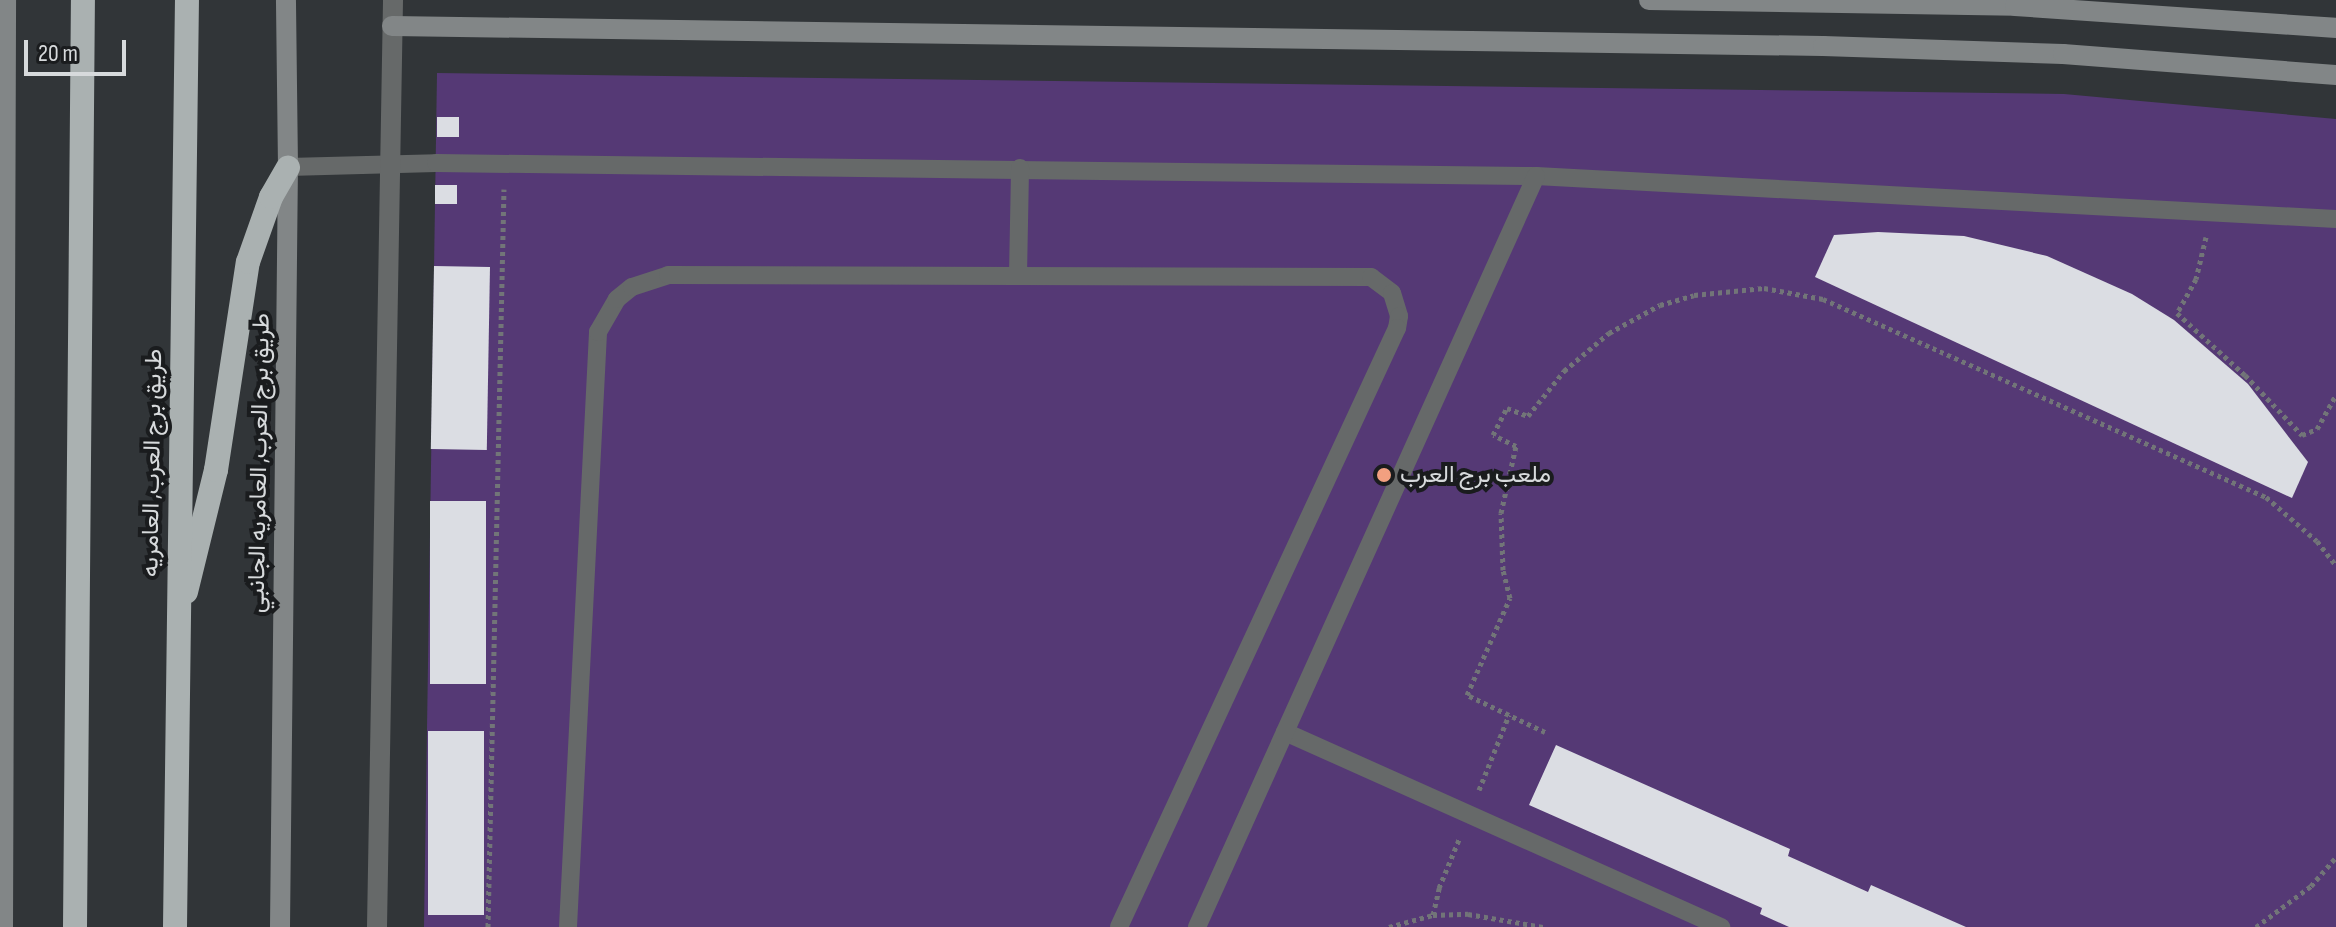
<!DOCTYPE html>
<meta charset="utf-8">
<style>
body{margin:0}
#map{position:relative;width:2336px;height:927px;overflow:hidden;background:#313538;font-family:"Sofia Sans Condensed",Vazirmatn,sans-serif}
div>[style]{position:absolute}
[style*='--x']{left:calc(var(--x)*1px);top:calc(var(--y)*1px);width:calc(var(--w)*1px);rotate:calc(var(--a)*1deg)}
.green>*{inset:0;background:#553975}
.building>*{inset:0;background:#dbdde3;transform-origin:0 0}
.path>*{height:5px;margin-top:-2.5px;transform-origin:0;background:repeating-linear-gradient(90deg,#727578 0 4px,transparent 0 8px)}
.lane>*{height:18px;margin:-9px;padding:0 9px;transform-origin:9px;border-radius:9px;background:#666969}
.street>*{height:20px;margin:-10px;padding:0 10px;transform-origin:10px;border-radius:10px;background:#666969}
.secondary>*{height:20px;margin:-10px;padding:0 10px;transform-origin:10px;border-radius:10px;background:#828687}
.highway>*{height:24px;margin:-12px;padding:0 12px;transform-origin:12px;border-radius:12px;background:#aab1b1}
.dots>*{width:22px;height:22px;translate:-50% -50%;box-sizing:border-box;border:4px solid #1a1c1e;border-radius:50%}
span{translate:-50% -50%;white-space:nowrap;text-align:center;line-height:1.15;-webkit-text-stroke:8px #1a1c1e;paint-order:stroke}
.street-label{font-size:24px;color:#d7dadc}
.poi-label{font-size:24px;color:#d7dadc}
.left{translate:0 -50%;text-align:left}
.scale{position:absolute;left:24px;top:40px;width:102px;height:36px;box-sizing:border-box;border:4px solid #d7dadc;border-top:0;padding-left:10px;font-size:24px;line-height:28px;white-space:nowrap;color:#d7dadc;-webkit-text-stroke:6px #1a1c1e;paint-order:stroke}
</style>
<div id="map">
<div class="green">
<i style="clip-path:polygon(437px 73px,2064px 94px,2336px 119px,2336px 927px,424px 927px)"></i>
</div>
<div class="building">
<i style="left:437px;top:117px;width:22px;height:20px"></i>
<i style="left:435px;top:185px;width:22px;height:19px"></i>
<i style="clip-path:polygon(1878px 232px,1964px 236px,2047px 256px,2132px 294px,2174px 320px,2248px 384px,2308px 462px,2292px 498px,1815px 277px,1834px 235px)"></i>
<i style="left:434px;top:266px;width:56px;height:183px;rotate:1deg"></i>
<i style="left:430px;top:501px;width:56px;height:183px"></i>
<i style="left:428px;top:731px;width:56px;height:184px"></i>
<i style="clip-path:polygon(1556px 745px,1790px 849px,1788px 856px,1868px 892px,1871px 885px,1966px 927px,1789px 927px,1760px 914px,1762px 908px,1529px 805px)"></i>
</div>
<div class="path">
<i style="--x:2206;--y:237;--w:43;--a:103.4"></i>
<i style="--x:2196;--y:279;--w:39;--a:119"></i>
<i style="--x:2177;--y:313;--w:92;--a:42.4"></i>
<i style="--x:2245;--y:375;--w:83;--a:46.5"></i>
<i style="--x:2302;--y:435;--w:16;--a:-22"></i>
<i style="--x:2317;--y:429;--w:39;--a:-61"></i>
<i style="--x:1545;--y:732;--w:86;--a:-154.6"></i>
<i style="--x:1467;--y:695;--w:106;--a:-66.1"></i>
<i style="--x:1510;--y:598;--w:29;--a:-104"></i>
<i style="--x:1503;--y:570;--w:57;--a:-92"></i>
<i style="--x:1501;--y:513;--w:69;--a:-77.4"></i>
<i style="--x:1516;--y:446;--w:25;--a:-154"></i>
<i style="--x:1493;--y:435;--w:30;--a:-63"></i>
<i style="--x:1507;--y:408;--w:22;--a:21"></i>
<i style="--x:1528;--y:416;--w:58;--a:-51.3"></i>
<i style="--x:1564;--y:371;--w:59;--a:-40.2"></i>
<i style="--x:1609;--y:333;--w:58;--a:-28.8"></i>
<i style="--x:1660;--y:305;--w:35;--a:-16"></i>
<i style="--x:1694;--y:295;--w:70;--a:-5.7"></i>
<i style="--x:1764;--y:288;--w:60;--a:10.6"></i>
<i style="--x:1823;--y:299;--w:485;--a:24.1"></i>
<i style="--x:2266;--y:497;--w:67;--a:40.8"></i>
<i style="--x:2317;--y:541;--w:31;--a:52"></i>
<i style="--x:1479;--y:790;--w:81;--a:-68.2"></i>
<i style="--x:1433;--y:915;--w:28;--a:-77"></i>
<i style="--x:1439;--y:888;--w:55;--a:-67.6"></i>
<i style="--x:488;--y:927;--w:738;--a:-88.76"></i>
<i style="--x:1389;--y:927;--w:46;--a:-15.3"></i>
<i style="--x:1433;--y:915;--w:35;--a:-2"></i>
<i style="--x:1468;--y:914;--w:76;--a:9.8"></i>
<i style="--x:2256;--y:927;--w:69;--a:-36.7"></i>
<i style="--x:2311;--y:886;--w:38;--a:-49"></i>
</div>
<div class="lane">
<i style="--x:288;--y:167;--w:148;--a:-1.5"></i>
<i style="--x:436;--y:163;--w:1100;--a:0.68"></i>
<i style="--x:1536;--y:176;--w:801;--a:3.08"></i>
<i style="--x:1018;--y:275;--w:107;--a:-88.9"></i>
<i style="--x:1285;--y:732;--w:478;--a:24.1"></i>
<i style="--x:568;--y:927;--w:596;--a:-87.11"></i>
<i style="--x:598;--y:332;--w:38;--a:-60"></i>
<i style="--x:617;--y:299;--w:19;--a:-39"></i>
<i style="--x:632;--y:287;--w:38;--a:-18"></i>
<i style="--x:668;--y:275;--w:703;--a:0.16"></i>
<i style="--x:1371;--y:277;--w:26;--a:37"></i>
<i style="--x:1392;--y:293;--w:24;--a:73"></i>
<i style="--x:1399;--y:316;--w:12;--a:99"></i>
<i style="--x:1397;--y:328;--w:660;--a:114.9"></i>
<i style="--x:1197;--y:927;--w:824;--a:-65.71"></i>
</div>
<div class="street">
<i style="--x:377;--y:927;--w:927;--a:-89.01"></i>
</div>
<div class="secondary">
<i style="--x:1649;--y:0;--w:366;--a:0.9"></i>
<i style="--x:2015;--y:6;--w:322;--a:3.9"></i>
<i style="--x:392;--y:26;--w:1431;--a:0.8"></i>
<i style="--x:1823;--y:46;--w:240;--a:1.9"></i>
<i style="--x:2063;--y:54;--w:274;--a:4.4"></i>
<i style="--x:3;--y:927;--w:927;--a:-89.81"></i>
<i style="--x:280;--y:927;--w:760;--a:-89.4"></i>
<i style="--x:288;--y:167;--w:167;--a:-90.7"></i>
</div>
<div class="highway">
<i style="--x:186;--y:592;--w:126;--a:-76.2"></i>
<i style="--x:216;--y:470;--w:210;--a:-81.3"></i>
<i style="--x:248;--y:262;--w:69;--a:-70.5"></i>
<i style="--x:271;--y:197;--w:34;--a:-60"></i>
<i style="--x:75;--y:927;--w:927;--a:-89.51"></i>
<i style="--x:175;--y:927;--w:927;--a:-89.26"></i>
</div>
<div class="dots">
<i style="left:1384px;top:475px;background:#f2a080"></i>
</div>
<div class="street-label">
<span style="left:152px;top:463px;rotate:-89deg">طريق برج العرب, العامريه</span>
<span style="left:259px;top:463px;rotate:-89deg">طريق برج العرب, العامريه الجانبي</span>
</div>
<div class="poi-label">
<span class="left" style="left:1400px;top:475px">ملعب برج العرب</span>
</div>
<div class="scale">20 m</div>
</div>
